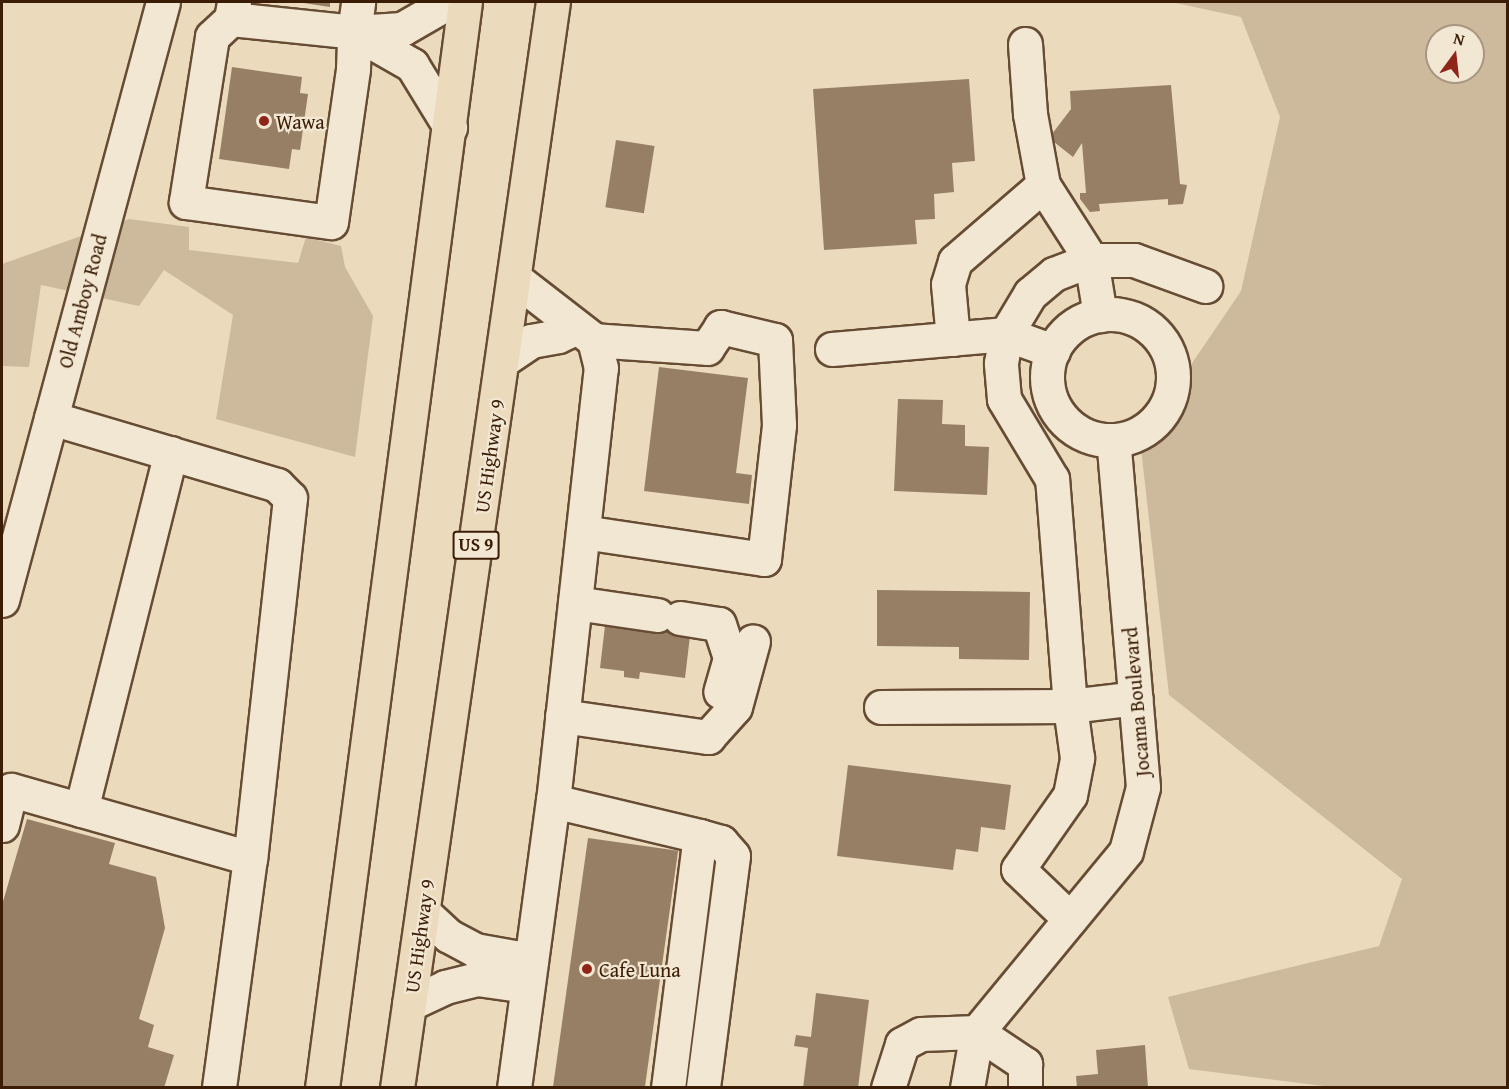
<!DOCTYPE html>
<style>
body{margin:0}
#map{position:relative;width:1509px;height:1089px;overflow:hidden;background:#ebdabc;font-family:"Gentium Book Plus",serif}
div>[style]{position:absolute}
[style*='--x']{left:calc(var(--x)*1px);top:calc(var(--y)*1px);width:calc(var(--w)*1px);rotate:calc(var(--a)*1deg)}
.green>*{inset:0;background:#cdba9d}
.building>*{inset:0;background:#977f65;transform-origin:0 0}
.roads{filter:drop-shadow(2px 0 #674c34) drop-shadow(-2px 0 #674c34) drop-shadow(0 2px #674c34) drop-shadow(0 -2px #674c34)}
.minor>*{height:33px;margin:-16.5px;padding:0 16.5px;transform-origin:16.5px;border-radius:16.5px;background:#f2e7d3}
.minor>.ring{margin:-16.5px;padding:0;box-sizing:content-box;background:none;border:33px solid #f2e7d3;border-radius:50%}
.highway>*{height:33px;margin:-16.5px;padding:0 16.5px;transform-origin:16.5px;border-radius:16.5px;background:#ebdabc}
.dots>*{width:16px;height:16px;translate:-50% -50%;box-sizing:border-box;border:3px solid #f2e7d3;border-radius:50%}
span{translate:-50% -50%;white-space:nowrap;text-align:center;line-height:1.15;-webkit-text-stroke:4.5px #f2e7d3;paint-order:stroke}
.shield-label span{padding:2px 4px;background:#f2e7d3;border:2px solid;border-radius:4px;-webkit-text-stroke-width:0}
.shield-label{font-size:18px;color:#3b1d06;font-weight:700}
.poi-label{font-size:20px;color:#3b1d06}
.left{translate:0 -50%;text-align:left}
.street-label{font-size:20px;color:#3b1d06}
.frame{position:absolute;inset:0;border:3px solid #3b1d06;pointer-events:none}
.north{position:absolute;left:1425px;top:24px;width:60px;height:60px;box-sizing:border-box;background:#f2e7d3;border:2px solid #a99681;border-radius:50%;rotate:15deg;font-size:16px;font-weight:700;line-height:24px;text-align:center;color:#3b1d06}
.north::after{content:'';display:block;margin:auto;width:21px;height:27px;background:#8f2418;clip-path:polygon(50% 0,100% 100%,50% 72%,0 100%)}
</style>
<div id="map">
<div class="green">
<i style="clip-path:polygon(evenodd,1171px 2px,1507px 2px,1507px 1087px,1339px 1088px,1189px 1069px,1168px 997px,1379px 946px,1402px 879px,1169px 695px,1140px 440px,1241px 291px,1280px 117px,1241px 17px,1171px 2px,1437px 36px,1473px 36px,1473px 72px,1437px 72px,1437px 36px)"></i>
<i style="clip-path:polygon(129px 219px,189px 227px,189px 250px,298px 263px,306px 237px,341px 246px,345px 267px,373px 316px,355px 457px,216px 419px,233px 315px,164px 270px,139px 306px,41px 285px,29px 367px,2px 366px,2px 264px)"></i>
</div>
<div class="building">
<i style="clip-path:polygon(297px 2px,330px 2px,330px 7px)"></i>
<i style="clip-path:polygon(232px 67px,302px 77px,300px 93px,308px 94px,300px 150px,292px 149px,289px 169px,219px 159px)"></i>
<i style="clip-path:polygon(969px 79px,975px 161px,952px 163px,954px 192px,934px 194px,935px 219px,915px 220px,917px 244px,824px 250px,813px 89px)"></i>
<i style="clip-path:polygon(1171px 85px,1180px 184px,1187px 185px,1183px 204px,1168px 205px,1168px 199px,1099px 204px,1100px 211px,1090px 212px,1080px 199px,1080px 193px,1086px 193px,1082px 143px,1073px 157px,1049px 138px,1071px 109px,1070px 91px)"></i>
<i style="left:616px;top:140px;width:39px;height:68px;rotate:9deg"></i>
<i style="clip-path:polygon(659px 367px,748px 378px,736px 473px,752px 475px,749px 504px,644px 491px)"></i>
<i style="clip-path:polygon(898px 399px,943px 400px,942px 424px,965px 425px,965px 446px,989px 447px,987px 495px,894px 491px)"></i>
<i style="clip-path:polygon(877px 590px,1030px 592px,1029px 660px,959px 659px,959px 647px,877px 646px)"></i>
<i style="clip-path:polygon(658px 607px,681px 609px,678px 635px,690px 636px,685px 678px,640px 672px,639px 679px,624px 677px,624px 671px,600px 668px,605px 626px,655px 632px)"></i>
<i style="clip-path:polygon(848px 765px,1011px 785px,1005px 830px,981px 827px,978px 852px,956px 849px,953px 870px,837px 856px)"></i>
<i style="clip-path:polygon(27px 819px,115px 843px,109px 864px,156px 877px,165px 928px,139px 1019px,154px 1025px,148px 1047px,174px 1055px,164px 1088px,2px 1088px,2px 905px)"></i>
<i style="left:588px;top:838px;width:91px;height:252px;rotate:8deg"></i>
<i style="clip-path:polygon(816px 993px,869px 1000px,858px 1088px,803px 1088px,808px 1048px,794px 1046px,796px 1035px,811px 1037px)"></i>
<i style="clip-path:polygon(1145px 1045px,1148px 1088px,1077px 1088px,1076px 1076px,1098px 1074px,1096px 1050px)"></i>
</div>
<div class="roads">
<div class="minor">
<i style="--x:234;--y:2;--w:17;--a:100"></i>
<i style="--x:231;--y:19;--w:124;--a:6"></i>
<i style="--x:354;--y:32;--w:30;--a:-82"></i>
<i style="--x:449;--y:2;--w:54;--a:150.1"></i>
<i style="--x:402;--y:29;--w:48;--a:176.4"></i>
<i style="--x:354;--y:32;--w:67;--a:29.6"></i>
<i style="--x:412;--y:65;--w:73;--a:58.5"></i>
<i style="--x:231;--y:19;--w:26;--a:137"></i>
<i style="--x:212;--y:37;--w:167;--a:99"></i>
<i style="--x:186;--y:202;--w:146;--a:7.9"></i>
<i style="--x:331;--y:222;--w:155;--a:-81.8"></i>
<i style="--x:353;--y:69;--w:37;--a:-88"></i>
<i style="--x:1025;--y:44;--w:70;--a:85.9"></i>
<i style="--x:1030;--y:114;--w:72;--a:79.6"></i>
<i class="ring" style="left:1047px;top:314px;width:93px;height:93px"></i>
<i style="--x:953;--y:339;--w:55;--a:-95.2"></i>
<i style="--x:948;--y:284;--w:24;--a:-73"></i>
<i style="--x:955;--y:261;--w:116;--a:-40.8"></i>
<i style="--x:1043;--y:185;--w:89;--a:57.4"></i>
<i style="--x:1091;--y:260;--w:56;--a:80.7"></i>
<i style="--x:832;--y:349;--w:175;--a:-4.9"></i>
<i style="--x:1006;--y:334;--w:50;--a:19.9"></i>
<i style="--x:503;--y:360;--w:34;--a:-34"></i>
<i style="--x:531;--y:341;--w:27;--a:-10"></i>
<i style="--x:558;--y:336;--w:19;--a:-25"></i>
<i style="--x:51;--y:418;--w:236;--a:16.5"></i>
<i style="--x:277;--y:485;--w:18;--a:45"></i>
<i style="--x:290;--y:498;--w:362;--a:96.3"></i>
<i style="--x:583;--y:532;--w:183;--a:8.5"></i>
<i style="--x:764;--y:559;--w:135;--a:-83.6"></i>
<i style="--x:779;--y:425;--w:85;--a:-92.7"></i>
<i style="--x:775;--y:340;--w:56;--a:-166.5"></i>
<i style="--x:721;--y:327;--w:25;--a:124"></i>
<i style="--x:707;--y:348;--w:113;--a:-176"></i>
<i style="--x:2;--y:600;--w:619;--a:-74.93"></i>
<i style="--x:575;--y:603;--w:83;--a:8.3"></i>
<i style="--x:680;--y:618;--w:39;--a:9"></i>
<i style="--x:719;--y:624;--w:36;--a:72"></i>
<i style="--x:730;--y:658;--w:35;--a:106"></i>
<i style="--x:881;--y:707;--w:189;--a:-0.3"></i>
<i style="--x:1070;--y:706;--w:66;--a:-6.9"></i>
<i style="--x:562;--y:716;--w:148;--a:8.2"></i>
<i style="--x:708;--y:737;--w:40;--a:-48"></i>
<i style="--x:735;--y:707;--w:68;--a:-74.7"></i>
<i style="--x:553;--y:801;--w:151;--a:13.4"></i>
<i style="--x:700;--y:836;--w:22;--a:16"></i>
<i style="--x:721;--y:842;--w:18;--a:49"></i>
<i style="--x:733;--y:856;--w:234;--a:97.4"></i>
<i style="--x:81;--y:810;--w:368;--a:-75.9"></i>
<i style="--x:2;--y:825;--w:36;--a:-76"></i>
<i style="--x:11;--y:790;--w:248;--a:15.9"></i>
<i style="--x:250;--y:858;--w:232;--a:97.7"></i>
<i style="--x:423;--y:912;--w:35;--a:43"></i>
<i style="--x:449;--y:936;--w:30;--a:28"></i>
<i style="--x:475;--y:950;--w:57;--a:10.1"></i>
<i style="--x:1070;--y:919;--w:72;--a:-136.1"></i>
<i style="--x:1018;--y:869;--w:90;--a:-54.9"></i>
<i style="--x:1070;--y:795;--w:38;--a:-79"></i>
<i style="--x:1077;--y:758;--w:52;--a:-97.7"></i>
<i style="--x:1070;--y:706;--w:228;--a:-94.5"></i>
<i style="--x:1052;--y:479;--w:93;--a:-121"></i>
<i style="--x:1004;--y:399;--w:36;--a:-95"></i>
<i style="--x:1001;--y:363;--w:29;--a:-80"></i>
<i style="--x:1006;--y:334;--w:47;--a:-59"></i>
<i style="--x:1030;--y:294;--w:31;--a:-40"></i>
<i style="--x:1054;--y:274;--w:40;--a:-21"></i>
<i style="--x:1091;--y:260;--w:43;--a:0"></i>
<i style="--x:1134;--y:260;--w:76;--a:20.1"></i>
<i style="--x:409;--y:1004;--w:40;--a:-25"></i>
<i style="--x:445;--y:987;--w:33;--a:-14"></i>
<i style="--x:477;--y:979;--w:50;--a:8"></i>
<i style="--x:514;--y:1088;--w:290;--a:-82.3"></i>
<i style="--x:553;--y:801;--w:436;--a:-83.7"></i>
<i style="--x:601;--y:368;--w:29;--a:-104"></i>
<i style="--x:594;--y:340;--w:101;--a:-142.2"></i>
<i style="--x:668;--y:1088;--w:254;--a:-82.8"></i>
<i style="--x:888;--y:1088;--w:46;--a:-72.3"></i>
<i style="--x:902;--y:1044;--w:21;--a:-28"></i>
<i style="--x:921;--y:1034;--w:56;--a:-2"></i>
<i style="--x:977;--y:1032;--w:58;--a:33.7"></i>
<i style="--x:1025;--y:1064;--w:24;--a:90"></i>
<i style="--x:967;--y:1088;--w:57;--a:-79.9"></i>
<i style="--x:977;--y:1032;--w:234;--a:-50.5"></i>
<i style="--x:1126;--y:851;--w:66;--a:-75.1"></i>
<i style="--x:1143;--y:787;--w:348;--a:-94.9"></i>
</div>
<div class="highway">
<i style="--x:322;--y:1088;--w:1095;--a:-82.5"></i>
<i style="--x:397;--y:1088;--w:1097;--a:-81.83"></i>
</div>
</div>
<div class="dots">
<i style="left:264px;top:121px;background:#8f2418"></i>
<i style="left:587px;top:969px;background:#8f2418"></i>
</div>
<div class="shield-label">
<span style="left:476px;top:545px">US 9</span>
</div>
<div class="poi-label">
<span class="left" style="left:276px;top:121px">Wawa</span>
<span class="left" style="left:599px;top:969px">Cafe Luna</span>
</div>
<div class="street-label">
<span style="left:82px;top:301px;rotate:-75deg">Old Amboy Road</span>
<span style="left:489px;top:456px;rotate:-82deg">US Highway 9</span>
<span style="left:1136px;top:702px;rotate:-95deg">Jocama Boulevard</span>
<span style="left:419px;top:936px;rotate:-82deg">US Highway 9</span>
</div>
<div class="frame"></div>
<div class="north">N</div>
</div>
